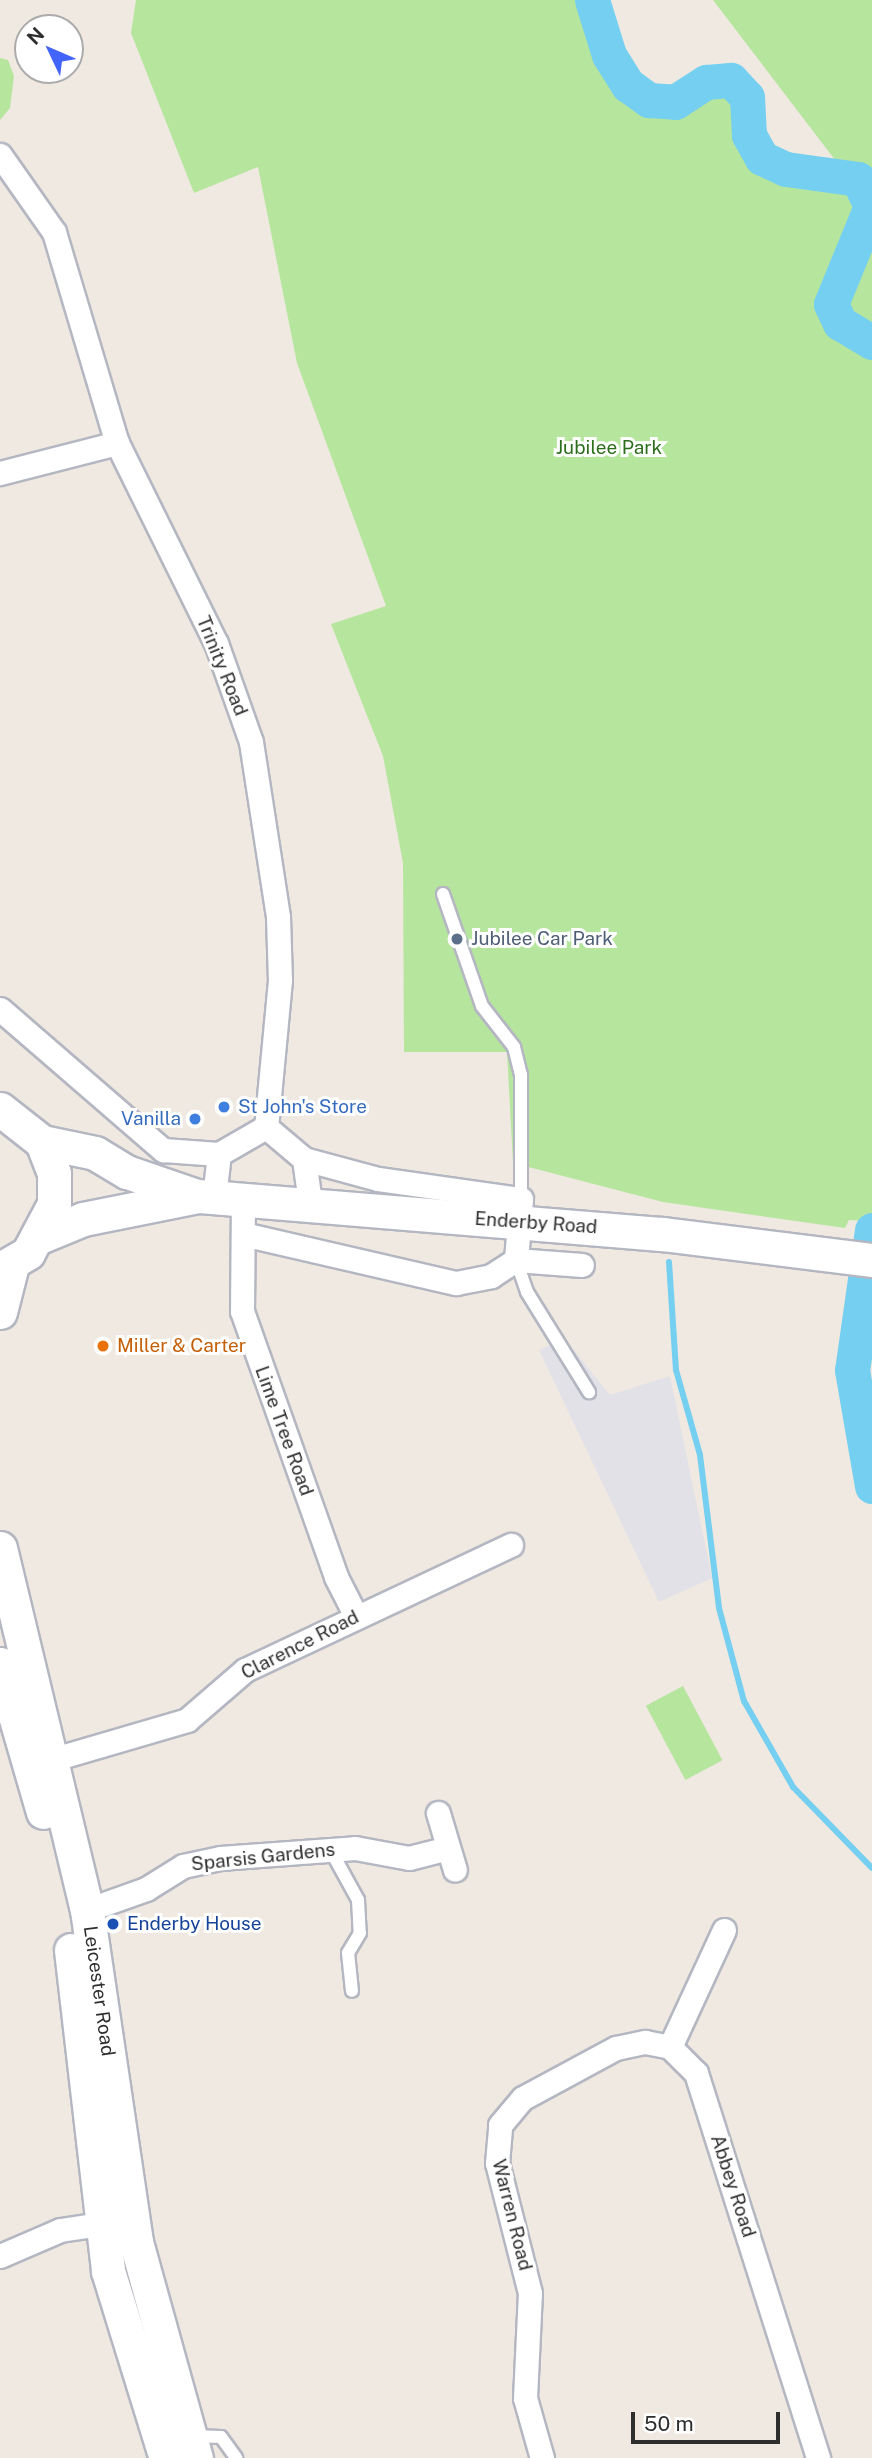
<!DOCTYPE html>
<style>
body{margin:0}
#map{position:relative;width:872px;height:2458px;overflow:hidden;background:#efe9e1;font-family:"Public Sans",sans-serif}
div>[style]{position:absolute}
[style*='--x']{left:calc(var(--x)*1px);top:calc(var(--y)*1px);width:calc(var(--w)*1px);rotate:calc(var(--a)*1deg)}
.industrial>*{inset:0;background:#e3e1e8}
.green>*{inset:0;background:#b6e59e;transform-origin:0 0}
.stream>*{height:6px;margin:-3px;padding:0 3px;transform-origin:3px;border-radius:3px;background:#75cff0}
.river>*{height:35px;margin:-17.5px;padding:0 17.5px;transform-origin:17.5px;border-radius:17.5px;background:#75cff0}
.roads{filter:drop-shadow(2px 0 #b4b7c1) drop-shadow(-2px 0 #b4b7c1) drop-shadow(0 2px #b4b7c1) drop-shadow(0 -2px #b4b7c1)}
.lane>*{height:12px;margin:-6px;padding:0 6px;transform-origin:6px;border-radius:6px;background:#fff}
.street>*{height:23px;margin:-11.5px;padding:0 11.5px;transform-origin:11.5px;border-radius:11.5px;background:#fff}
.secondary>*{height:33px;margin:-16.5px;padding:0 16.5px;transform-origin:16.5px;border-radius:16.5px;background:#fff}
.dots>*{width:19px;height:19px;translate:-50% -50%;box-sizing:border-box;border:4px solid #fff;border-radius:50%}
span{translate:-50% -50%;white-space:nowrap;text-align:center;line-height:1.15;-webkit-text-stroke:6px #fff;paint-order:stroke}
.park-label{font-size:19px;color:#2c6e1b}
.street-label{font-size:19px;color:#2e2e2e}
.service-label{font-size:19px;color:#4e5e75}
.left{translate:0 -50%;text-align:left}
.shop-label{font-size:19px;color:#366cbe}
.right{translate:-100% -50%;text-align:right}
.food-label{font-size:19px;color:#c56008}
.transit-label{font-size:19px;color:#164399}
.north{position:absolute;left:14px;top:14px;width:70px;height:70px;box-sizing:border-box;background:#fff;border:2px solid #ababab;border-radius:50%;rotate:314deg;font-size:19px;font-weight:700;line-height:28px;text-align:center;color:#2e2e2e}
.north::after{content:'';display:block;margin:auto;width:24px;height:32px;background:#4264fb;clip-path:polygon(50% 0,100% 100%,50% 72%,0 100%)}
.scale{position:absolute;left:631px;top:2412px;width:149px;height:32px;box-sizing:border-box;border:4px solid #2e2e2e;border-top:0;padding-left:9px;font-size:21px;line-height:24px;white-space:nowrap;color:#2e2e2e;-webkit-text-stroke:5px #fff;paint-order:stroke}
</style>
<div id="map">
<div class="industrial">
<i style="clip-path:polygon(565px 1339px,610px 1395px,670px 1376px,712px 1578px,659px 1602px,539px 1350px)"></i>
</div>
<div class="green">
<i style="clip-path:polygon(136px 0,592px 0,609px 55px,628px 85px,649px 100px,675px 102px,706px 82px,731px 80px,747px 97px,749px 135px,762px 158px,811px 174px,845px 173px,713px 0,872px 0,872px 1221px,849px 1220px,845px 1228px,663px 1202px,513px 1163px,507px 1052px,404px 1052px,403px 863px,383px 756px,331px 624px,386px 606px,297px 363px,258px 167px,194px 193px,131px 33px)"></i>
<i style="clip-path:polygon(0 58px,8px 60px,14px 76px,10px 108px,0 120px)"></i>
<i style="left:683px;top:1686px;width:84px;height:42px;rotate:62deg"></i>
</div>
<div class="stream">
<i style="--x:669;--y:1262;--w:108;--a:86.3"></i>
<i style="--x:676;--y:1370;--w:88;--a:74.2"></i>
<i style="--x:700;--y:1455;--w:154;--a:82.9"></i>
<i style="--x:719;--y:1608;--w:96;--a:75"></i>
<i style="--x:744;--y:1701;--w:99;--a:60.3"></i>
<i style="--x:793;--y:1787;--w:113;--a:45.7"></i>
</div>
<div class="river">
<i style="--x:592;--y:0;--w:58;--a:72.8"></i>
<i style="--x:609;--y:55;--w:36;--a:58"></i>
<i style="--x:628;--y:85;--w:26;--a:36"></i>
<i style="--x:649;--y:100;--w:26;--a:4"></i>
<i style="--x:675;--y:102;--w:37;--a:-33"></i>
<i style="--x:706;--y:82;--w:25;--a:-5"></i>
<i style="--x:731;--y:80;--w:23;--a:47"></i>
<i style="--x:747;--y:97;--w:38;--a:87"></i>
<i style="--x:749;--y:135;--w:26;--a:61"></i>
<i style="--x:762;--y:158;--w:26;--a:25"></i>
<i style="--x:786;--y:169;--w:73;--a:7.9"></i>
<i style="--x:858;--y:179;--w:30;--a:64"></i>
<i style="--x:871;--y:206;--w:106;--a:112.2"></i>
<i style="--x:831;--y:304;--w:21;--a:65"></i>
<i style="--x:840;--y:323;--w:37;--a:31"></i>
<i style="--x:872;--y:1230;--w:141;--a:98.1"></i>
<i style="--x:852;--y:1370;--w:118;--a:80.2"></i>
</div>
<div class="roads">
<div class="lane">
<i style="--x:443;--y:894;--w:119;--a:70.8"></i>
<i style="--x:482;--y:1006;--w:52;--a:52"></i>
<i style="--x:514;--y:1047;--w:29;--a:76"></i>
<i style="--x:521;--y:1075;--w:124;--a:90"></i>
<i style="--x:516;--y:1260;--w:34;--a:71"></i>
<i style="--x:527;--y:1292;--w:118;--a:58.2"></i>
<i style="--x:330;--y:1849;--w:58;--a:61.2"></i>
<i style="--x:358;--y:1900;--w:33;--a:87"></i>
<i style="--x:360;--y:1933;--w:23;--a:121"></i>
<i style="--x:348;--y:1953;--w:38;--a:84"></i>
<i style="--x:192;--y:2436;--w:29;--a:2"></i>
<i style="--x:221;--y:2437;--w:26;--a:54"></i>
</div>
<div class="street">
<i style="--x:0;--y:155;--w:94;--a:55"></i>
<i style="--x:54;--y:232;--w:220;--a:73.4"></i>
<i style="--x:117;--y:443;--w:223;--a:63.7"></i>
<i style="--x:216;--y:643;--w:105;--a:70.5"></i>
<i style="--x:251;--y:742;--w:177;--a:81.2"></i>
<i style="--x:278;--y:917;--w:63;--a:88.2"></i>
<i style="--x:280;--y:980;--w:148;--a:95.4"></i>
<i style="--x:0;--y:473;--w:121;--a:-14.4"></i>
<i style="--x:0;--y:1009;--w:216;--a:40.9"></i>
<i style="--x:163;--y:1150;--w:56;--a:4.1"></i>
<i style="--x:219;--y:1154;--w:54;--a:-29.9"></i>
<i style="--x:266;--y:1127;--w:50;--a:40.1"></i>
<i style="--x:304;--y:1159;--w:43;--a:82.1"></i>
<i style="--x:304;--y:1159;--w:77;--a:15.1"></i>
<i style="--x:378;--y:1179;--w:144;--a:8"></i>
<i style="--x:521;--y:1199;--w:61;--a:94.7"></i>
<i style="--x:214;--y:1197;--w:43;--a:-83.4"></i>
<i style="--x:243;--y:1198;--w:113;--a:90.5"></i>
<i style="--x:242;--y:1311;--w:282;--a:70.5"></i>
<i style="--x:336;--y:1577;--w:44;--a:62.9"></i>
<i style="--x:243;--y:1234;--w:219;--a:13"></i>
<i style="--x:456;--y:1283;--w:36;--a:-11"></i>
<i style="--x:491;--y:1276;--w:30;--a:-33"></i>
<i style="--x:516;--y:1260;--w:66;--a:4.3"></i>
<i style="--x:54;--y:1759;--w:139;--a:-16.3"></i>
<i style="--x:187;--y:1720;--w:77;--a:-40.8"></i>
<i style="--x:245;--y:1670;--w:294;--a:-25.2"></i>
<i style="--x:438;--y:1813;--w:59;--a:73.4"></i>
<i style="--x:87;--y:1910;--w:63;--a:-19.6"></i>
<i style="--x:146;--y:1889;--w:44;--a:-31.9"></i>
<i style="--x:183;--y:1866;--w:38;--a:-12"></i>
<i style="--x:220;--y:1858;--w:135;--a:-4.2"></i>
<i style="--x:355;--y:1848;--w:55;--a:10.5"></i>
<i style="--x:409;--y:1858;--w:40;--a:-14.4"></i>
<i style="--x:724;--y:1930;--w:129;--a:114.8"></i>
<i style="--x:670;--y:2047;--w:37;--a:45"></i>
<i style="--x:696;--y:2073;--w:404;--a:72.4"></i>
<i style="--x:0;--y:2256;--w:65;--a:-23.4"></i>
<i style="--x:60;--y:2230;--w:40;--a:-8.5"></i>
<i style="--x:542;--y:2458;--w:62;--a:-105.8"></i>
<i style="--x:525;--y:2398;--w:105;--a:-87.3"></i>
<i style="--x:530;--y:2293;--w:134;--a:-104.2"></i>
<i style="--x:497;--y:2163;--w:38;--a:-85"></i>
<i style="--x:500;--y:2125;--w:35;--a:-50"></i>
<i style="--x:523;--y:2098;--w:106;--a:-28.3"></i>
<i style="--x:616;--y:2048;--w:30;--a:-12"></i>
<i style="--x:645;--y:2042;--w:25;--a:11"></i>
</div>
<div class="secondary">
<i style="--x:0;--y:1109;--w:53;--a:38.2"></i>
<i style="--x:42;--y:1142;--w:33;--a:69"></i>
<i style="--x:54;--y:1173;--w:31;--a:90"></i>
<i style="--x:54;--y:1204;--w:55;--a:118"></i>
<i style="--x:28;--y:1253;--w:32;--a:150"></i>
<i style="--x:42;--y:1142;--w:54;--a:11.7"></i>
<i style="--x:95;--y:1153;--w:37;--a:31"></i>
<i style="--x:127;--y:1172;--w:71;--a:18.9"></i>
<i style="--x:42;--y:1236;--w:44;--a:-22.5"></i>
<i style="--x:83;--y:1219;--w:117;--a:-11.3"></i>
<i style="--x:198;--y:1196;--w:466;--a:4.7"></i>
<i style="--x:662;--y:1234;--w:212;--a:7.1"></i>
<i style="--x:0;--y:1312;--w:49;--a:-75.7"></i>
<i style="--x:0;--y:1548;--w:372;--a:76.5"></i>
<i style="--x:87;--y:1910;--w:336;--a:81.6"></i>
<i style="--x:136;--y:2242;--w:224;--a:74.5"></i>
<i style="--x:0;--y:1664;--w:154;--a:73.8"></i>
<i style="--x:71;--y:1950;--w:323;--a:83.4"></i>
<i style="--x:108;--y:2271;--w:196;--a:72.8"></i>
</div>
</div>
<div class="dots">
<i style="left:457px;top:939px;background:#5c6f8a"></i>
<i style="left:224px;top:1107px;background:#3f7fe0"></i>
<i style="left:195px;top:1119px;background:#3f7fe0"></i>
<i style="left:103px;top:1346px;background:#e8710a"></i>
<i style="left:113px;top:1924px;background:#1a4fb4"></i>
</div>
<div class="park-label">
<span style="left:609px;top:448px">Jubilee Park</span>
</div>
<div class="street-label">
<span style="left:222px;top:666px;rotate:68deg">Trinity Road</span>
<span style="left:536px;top:1223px;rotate:4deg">Enderby Road</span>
<span style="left:284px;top:1431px;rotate:70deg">Lime Tree Road</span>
<span style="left:300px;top:1645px;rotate:-27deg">Clarence Road</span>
<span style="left:263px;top:1857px;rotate:-6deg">Sparsis Gardens</span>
<span style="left:99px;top:1991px;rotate:82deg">Leicester Road</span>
<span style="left:733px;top:2186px;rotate:72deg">Abbey Road</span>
<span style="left:512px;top:2215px;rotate:76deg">Warren Road</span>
</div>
<div class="service-label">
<span class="left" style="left:471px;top:939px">Jubilee Car Park</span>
</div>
<div class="shop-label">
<span class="left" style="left:238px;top:1107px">St John's Store</span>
<span class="right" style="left:181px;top:1119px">Vanilla</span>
</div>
<div class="food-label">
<span class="left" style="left:117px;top:1346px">Miller &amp; Carter</span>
</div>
<div class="transit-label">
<span class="left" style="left:127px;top:1924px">Enderby House</span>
</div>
<div class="north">N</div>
<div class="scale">50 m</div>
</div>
